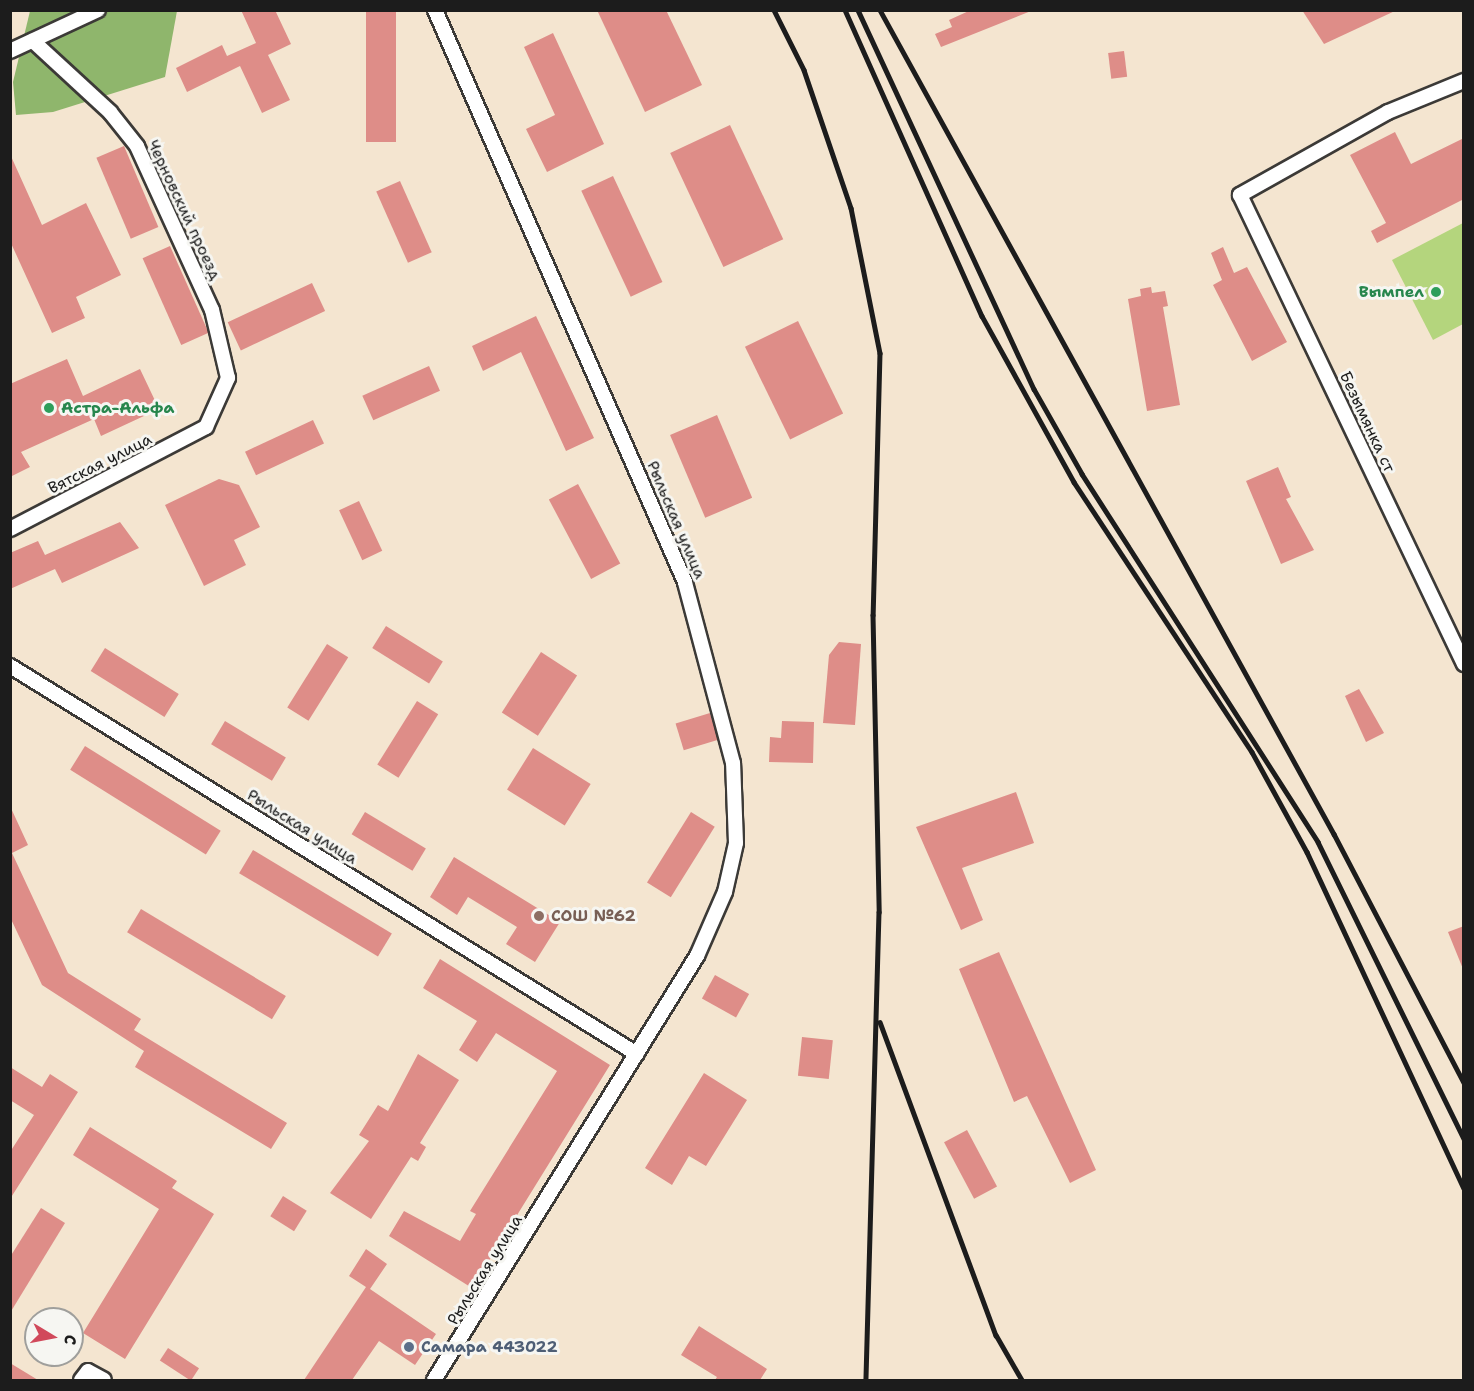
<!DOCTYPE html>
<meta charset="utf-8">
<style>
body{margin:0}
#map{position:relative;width:1474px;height:1391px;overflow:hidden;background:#f4e5d0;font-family:"Shantell Sans",sans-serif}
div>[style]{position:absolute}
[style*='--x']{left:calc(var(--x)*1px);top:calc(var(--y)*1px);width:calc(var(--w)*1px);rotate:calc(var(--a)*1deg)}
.green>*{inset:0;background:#b4d57d}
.forest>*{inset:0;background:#8fb66c}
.building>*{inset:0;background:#de8d88;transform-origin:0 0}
.roads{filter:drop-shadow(2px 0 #3c3a37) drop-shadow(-2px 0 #3c3a37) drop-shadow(0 2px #3c3a37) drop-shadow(0 -2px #3c3a37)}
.minor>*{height:14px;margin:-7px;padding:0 7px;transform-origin:7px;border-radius:7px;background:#fff}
.rail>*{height:4.5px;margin:-2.25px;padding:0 2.25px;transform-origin:2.25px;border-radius:2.25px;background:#1c1c1c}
.dots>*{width:16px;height:16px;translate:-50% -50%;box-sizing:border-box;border:3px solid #f6f6f2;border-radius:50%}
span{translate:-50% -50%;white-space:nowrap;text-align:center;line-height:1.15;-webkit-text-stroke:6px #f6f6f2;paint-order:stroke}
.street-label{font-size:16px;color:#1c1c1c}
.leisure-label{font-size:16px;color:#27864d;font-weight:700}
.right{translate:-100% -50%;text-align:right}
.left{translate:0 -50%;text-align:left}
.education-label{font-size:16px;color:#785e54;font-weight:700}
.service-label{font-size:16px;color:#4e5e75;font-weight:700}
.frame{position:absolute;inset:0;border:12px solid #1c1c1c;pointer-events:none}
.north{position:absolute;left:24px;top:1307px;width:60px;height:60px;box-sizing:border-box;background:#f6f6f2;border:2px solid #9f9f9c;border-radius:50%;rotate:100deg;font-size:16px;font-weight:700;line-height:24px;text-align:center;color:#1c1c1c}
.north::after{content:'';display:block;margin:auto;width:21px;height:27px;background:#d1495b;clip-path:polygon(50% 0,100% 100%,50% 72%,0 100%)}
</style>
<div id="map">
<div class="green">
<i style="clip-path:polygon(1463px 223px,1463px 324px,1433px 340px,1392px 260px)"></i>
</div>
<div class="forest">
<i style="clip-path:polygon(30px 11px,177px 11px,165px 77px,53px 112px,16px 115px,13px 82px)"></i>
</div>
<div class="building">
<i style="clip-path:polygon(241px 10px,275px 10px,291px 44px,268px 55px,290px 100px,262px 113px,240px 66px,187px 92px,176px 68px,222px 45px,227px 56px,256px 43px)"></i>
<i style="left:366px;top:10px;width:30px;height:132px"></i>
<i style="clip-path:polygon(597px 10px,666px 10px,702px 85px,645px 112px)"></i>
<i style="clip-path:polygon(971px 10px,1031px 10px,1031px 11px,941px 47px,935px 34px,952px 27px,949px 20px)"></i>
<i style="clip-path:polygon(1302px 10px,1397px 10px,1324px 44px)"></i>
<i style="clip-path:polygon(553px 33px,604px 144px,547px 172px,526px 129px,555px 115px,524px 47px)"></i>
<i style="left:1124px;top:51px;width:26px;height:16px;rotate:83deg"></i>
<i style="left:730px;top:125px;width:126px;height:66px;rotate:65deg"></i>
<i style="clip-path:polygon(1395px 132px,1411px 164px,1464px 138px,1464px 199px,1377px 243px,1371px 231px,1386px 223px,1350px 155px)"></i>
<i style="left:124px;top:146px;width:88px;height:30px;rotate:67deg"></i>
<i style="clip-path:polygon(10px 154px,42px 225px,86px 203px,121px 275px,76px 297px,85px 318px,52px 333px,10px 241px)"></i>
<i style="left:613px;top:176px;width:117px;height:35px;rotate:65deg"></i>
<i style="left:400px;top:181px;width:78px;height:26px;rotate:66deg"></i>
<i style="left:170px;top:246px;width:95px;height:30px;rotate:66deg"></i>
<i style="clip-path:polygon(1223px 247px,1234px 273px,1247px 267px,1287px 342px,1252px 361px,1213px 285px,1222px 280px,1211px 253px)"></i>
<i style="left:312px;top:283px;width:31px;height:93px;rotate:65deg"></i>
<i style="clip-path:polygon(1151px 287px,1152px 293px,1165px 291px,1168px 306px,1163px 307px,1180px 405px,1147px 411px,1128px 299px,1141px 296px,1140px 289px)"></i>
<i style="clip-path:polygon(536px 316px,594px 438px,566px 451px,521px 352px,483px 371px,472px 346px)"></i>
<i style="left:798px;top:321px;width:103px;height:59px;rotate:64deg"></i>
<i style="clip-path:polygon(67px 359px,83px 396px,140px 369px,159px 409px,101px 436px,94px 419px,21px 452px,30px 467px,10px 477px,10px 384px)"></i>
<i style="left:429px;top:366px;width:27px;height:73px;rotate:66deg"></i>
<i style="left:717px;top:415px;width:90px;height:51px;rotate:67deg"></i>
<i style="left:313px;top:420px;width:26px;height:75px;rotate:65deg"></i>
<i style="clip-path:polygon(1278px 467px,1291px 497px,1286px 499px,1314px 550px,1281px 564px,1246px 481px)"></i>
<i style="clip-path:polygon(219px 479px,239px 485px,260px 527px,234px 540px,246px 565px,204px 586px,165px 505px)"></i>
<i style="left:578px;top:484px;width:90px;height:33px;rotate:62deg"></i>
<i style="left:359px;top:501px;width:55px;height:22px;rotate:65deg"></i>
<i style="clip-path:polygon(120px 522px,139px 548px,62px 583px,55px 569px,10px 589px,10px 553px,38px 541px,45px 555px)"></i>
<i style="left:386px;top:626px;width:67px;height:26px;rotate:32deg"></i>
<i style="clip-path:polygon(839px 642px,861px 644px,855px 725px,823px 723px,829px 655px)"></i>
<i style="left:327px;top:644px;width:25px;height:75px;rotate:32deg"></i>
<i style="left:105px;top:648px;width:87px;height:27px;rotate:32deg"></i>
<i style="left:541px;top:652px;width:43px;height:72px;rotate:33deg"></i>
<i style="clip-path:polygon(1359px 689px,1384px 733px,1366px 742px,1345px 696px)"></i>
<i style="left:417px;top:701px;width:25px;height:75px;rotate:32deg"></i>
<i style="left:710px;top:713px;width:28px;height:36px;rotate:73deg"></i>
<i style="left:225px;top:721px;width:71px;height:27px;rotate:31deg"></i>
<i style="clip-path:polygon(782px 721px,814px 722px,813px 763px,769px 762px,770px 737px,781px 738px)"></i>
<i style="left:85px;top:746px;width:160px;height:28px;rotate:32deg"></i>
<i style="left:533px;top:748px;width:68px;height:49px;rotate:32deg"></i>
<i style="clip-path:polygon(1016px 792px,1034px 843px,962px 868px,983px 920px,961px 930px,916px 827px)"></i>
<i style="clip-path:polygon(10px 806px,28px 845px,12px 853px,68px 973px,141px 1019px,134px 1030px,287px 1123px,271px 1149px,135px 1067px,144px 1051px,42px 985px,10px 917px)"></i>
<i style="left:365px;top:812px;width:71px;height:26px;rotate:31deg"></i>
<i style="left:691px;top:812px;width:28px;height:83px;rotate:32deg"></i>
<i style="left:253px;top:850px;width:162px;height:27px;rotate:31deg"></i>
<i style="clip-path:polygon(454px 857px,560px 922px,535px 962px,506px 944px,517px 927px,468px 897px,457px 915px,430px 897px)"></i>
<i style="left:141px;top:909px;width:169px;height:27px;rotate:31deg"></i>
<i style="clip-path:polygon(1464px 926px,1464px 968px,1463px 969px,1448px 932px)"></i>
<i style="clip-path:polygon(999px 952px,1096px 1170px,1070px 1183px,1027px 1096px,1014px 1102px,959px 969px)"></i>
<i style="clip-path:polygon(440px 959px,610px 1065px,472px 1288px,389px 1236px,404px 1211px,460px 1241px,476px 1214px,470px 1211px,557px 1071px,496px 1033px,477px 1062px,459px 1050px,477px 1021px,423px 988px)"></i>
<i style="left:715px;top:975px;width:39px;height:27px;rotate:29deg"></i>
<i style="left:802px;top:1037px;width:31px;height:39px;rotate:6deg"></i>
<i style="clip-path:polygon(418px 1054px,459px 1080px,420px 1143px,426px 1147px,418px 1161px,411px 1157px,371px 1219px,330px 1193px,369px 1141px,359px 1135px,378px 1105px,388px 1111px)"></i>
<i style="clip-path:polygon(10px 1067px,42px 1087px,50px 1074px,78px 1092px,10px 1199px,10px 1152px,34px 1115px,10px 1100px)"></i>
<i style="clip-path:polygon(704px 1073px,747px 1100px,706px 1166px,689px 1156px,672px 1185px,645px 1168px)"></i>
<i style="clip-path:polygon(90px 1127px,177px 1181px,172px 1188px,214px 1214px,125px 1359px,83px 1333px,159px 1209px,73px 1155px)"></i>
<i style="left:967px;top:1130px;width:64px;height:26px;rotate:62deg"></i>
<i style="left:283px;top:1196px;width:28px;height:24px;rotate:32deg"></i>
<i style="clip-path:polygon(41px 1208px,65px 1223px,10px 1313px,10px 1257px)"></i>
<i style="clip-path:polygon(366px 1249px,387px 1264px,370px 1289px,436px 1334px,415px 1365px,379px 1341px,352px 1380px,304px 1380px,366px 1287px,349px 1276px)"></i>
<i style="clip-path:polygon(699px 1326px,767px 1369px,760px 1380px,715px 1380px,717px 1377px,681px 1355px)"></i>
<i style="left:168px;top:1348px;width:37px;height:15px;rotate:33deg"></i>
<i style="clip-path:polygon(10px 1363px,38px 1380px,10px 1380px)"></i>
</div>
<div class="roads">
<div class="minor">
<i style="--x:10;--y:51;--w:97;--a:-25"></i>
<i style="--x:1464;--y:81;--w:82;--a:157.8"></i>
<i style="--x:1388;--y:112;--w:170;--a:150.7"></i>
<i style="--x:1240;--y:195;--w:520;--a:64.47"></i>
<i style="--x:10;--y:529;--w:221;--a:-27.5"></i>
<i style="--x:206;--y:427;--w:54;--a:-65.8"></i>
<i style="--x:228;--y:378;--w:70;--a:-103.2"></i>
<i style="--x:212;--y:310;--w:180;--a:-114.6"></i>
<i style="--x:137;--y:146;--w:43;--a:-128.5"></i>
<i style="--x:110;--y:112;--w:105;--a:-137.3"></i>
<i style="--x:10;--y:666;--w:737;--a:31.75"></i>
<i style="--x:81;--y:1380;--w:11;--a:-52"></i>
<i style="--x:88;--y:1371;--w:18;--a:29"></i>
<i style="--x:434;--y:1380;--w:499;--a:-58.2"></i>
<i style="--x:697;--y:956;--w:70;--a:-66.4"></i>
<i style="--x:725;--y:892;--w:50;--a:-77.3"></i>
<i style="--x:736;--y:843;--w:80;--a:-92.1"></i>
<i style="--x:733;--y:763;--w:187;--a:-104.9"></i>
<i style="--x:685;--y:582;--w:624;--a:-113.61"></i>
</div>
</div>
<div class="rail">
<i style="--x:774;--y:10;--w:67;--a:63.4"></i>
<i style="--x:804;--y:70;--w:146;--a:71.2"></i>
<i style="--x:851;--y:208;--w:148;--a:78.7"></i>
<i style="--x:880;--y:353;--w:262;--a:91.5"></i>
<i style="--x:873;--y:615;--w:297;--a:88.8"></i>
<i style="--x:879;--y:912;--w:468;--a:91.6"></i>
<i style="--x:845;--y:10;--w:335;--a:65.9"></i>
<i style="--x:982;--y:316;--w:190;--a:61"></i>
<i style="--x:1074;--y:482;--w:323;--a:56.6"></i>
<i style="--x:1252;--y:752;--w:114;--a:61.2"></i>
<i style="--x:1307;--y:852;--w:371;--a:65"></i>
<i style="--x:858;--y:10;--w:418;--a:65.1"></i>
<i style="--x:1034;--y:389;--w:98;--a:60.5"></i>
<i style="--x:1082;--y:474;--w:437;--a:57.3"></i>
<i style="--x:1318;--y:842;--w:331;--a:63.8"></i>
<i style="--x:880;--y:10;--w:941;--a:61.15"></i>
<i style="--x:1334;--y:834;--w:281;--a:62.4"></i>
<i style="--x:880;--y:1022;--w:334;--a:69.7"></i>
<i style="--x:996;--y:1335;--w:52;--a:60"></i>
</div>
<div class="dots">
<i style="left:1436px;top:292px;background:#2e9e5b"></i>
<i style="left:49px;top:408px;background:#2e9e5b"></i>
<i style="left:539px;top:916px;background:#8d6e63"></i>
<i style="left:409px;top:1347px;background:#5c6f8a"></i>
</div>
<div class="street-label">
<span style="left:184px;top:210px;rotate:65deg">Черновский проезд</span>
<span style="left:1367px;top:422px;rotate:65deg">Безымянка ст</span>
<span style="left:100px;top:464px;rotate:-27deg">Вятская улица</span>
<span style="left:676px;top:520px;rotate:67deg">Рыльская улица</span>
<span style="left:302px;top:827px;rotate:32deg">Рыльская улица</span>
<span style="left:485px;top:1270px;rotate:-58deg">Рыльская улица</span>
</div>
<div class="leisure-label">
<span class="right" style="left:1424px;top:292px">Вымпел</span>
<span class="left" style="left:61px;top:408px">Астра-Альфа</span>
</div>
<div class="education-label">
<span class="left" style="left:551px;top:916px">СОШ №62</span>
</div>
<div class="service-label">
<span class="left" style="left:421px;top:1347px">Самара 443022</span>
</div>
<div class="frame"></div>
<div class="north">С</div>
</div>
